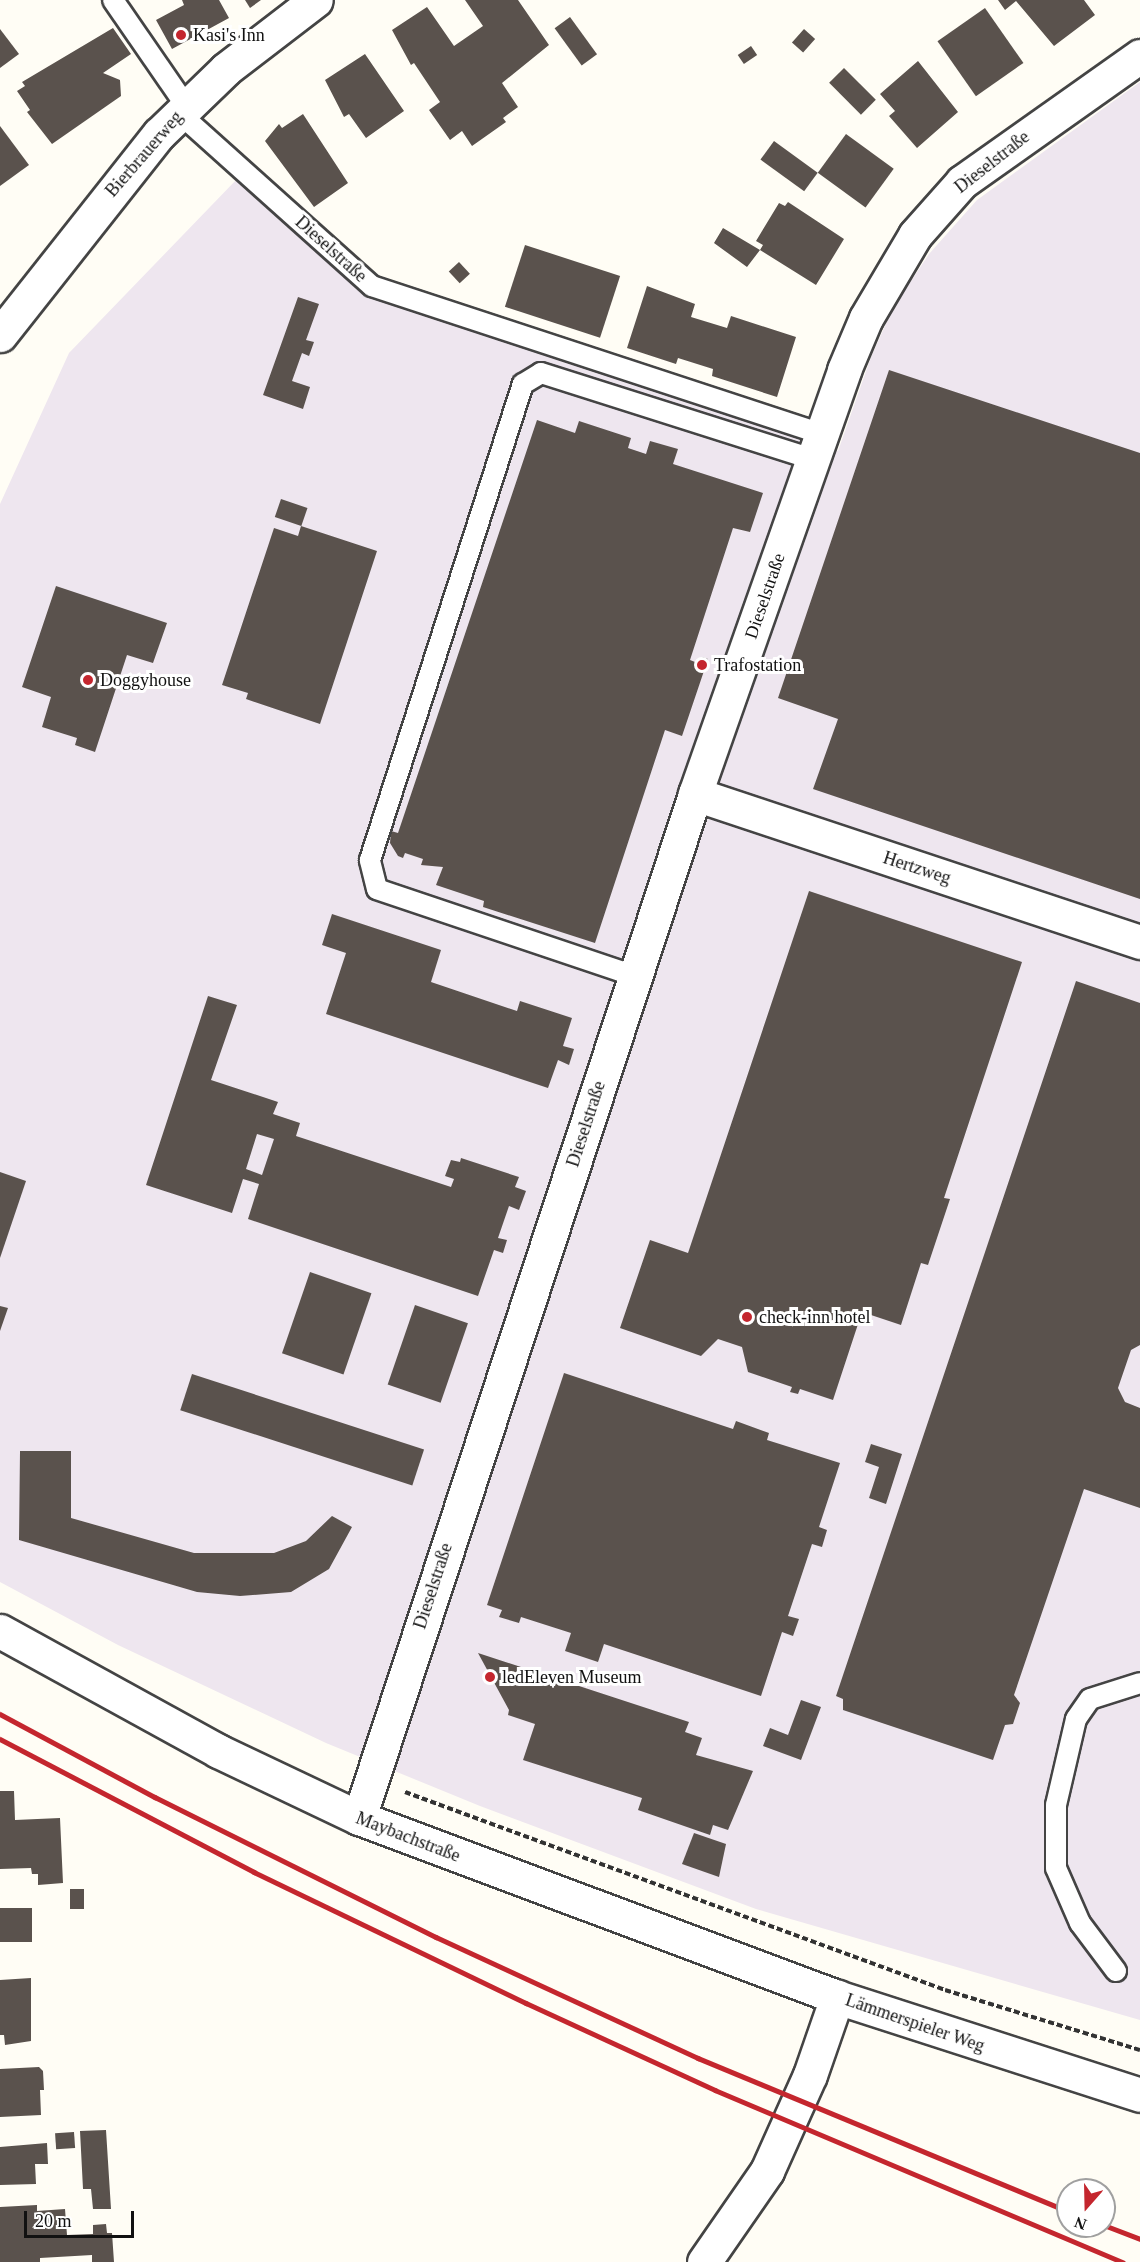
<!DOCTYPE html>
<meta charset="utf-8">
<style>
body{margin:0}
#map{position:relative;width:1140px;height:2262px;overflow:hidden;background:#fffdf5;font-family:Georgia,serif}
div>[style]{position:absolute}
[style*='--x']{left:calc(var(--x)*1px);top:calc(var(--y)*1px);width:calc(var(--w)*1px);rotate:calc(var(--a)*1deg)}
.industrial>*{inset:0;background:#eee6ef}
.building>*{inset:0;background:#5a524d;transform-origin:0 0}
.path>*{height:4px;margin-top:-2px;transform-origin:0;background:repeating-linear-gradient(90deg,#333 0 6px,transparent 0 9px)}
.roads{filter:drop-shadow(2px 0 #444) drop-shadow(-2px 0 #444) drop-shadow(0 2px #444) drop-shadow(0 -2px #444)}
.lane>*{height:20px;margin:-10px;padding:0 10px;transform-origin:10px;border-radius:10px;background:#fff}
.street>*{height:33px;margin:-16.5px;padding:0 16.5px;transform-origin:16.5px;border-radius:16.5px;background:#fff}
.rail>*{height:4.5px;margin:-2.25px;padding:0 2.25px;transform-origin:2.25px;border-radius:2.25px;background:#c4262e}
.dots>*{width:16px;height:16px;translate:-50% -50%;box-sizing:border-box;border:3px solid #fff;border-radius:50%}
span{translate:-50% -50%;white-space:nowrap;text-align:center;line-height:1.15;-webkit-text-stroke:6px #fff;paint-order:stroke}
.poi-label{font-size:18px;color:#111}
.left{translate:0 -50%;text-align:left}
.street-label{font-size:18px;color:#111}
.north{position:absolute;left:1056px;top:2178px;width:60px;height:60px;box-sizing:border-box;background:#fff;border:2px solid #a0a0a0;border-radius:50%;rotate:200deg;font-size:16px;font-weight:700;line-height:24px;text-align:center;color:#111}
.north::after{content:'';display:block;margin:auto;width:21px;height:27px;background:#c4262e;clip-path:polygon(50% 0,100% 100%,50% 72%,0 100%)}
.scale{position:absolute;left:24px;top:2211px;width:110px;height:27px;box-sizing:border-box;border:3px solid #111;border-top:0;padding-left:8px;font-size:18px;line-height:21px;white-space:nowrap;color:#111;-webkit-text-stroke:4px #fff;paint-order:stroke}
</style>
<div id="map">
<div class="industrial">
<i style="clip-path:polygon(1140px 82px,1140px 2020px,756px 1909px,480px 1806px,326px 1743px,118px 1645px,0 1582px,0 504px,69px 353px,238px 178px,367px 294px,838px 451px,871px 357px,893px 308px,929px 254px,977px 200px)"></i>
</div>
<div class="building">
<i style="clip-path:polygon(182px 0,219px 0,229px 18px,172px 49px,156px 20px,184px 5px)"></i>
<i style="clip-path:polygon(245px 0,261px 0,250px 8px)"></i>
<i style="clip-path:polygon(465px 0,518px 0,549px 45px,502px 83px,518px 107px,503px 118px,506px 122px,472px 146px,462px 131px,450px 140px,429px 110px,440px 102px,414px 63px,411px 65px,392px 30px,427px 7px,454px 46px,483px 26px)"></i>
<i style="clip-path:polygon(998px 0,1084px 0,1095px 15px,1054px 46px,1016px 1px,1005px 10px)"></i>
<i style="left:985px;top:8px;width:67px;height:58px;rotate:55deg"></i>
<i style="left:570px;top:17px;width:46px;height:19px;rotate:54deg"></i>
<i style="clip-path:polygon(113px 28px,131px 54px,103px 73px,120px 80px,121px 96px,52px 144px,27px 112px,30px 110px,17px 91px,25px 86px,22px 82px)"></i>
<i style="clip-path:polygon(0 29px,19px 54px,0 68px)"></i>
<i style="left:804px;top:29px;width:15px;height:18px;rotate:42deg"></i>
<i style="left:751px;top:46px;width:11px;height:16px;rotate:56deg"></i>
<i style="clip-path:polygon(365px 54px,404px 111px,366px 138px,349px 114px,344px 117px,325px 80px)"></i>
<i style="clip-path:polygon(918px 61px,958px 112px,917px 148px,889px 116px,895px 111px,880px 94px)"></i>
<i style="left:844px;top:68px;width:45px;height:21px;rotate:45deg"></i>
<i style="clip-path:polygon(303px 114px,348px 183px,314px 207px,265px 141px,279px 124px,282px 128px)"></i>
<i style="clip-path:polygon(0 126px,29px 165px,0 186px)"></i>
<i style="left:846px;top:134px;width:59px;height:48px;rotate:36deg"></i>
<i style="left:774px;top:141px;width:54px;height:23px;rotate:36deg"></i>
<i style="clip-path:polygon(788px 202px,844px 239px,816px 285px,760px 250px,747px 267px,714px 243px,723px 228px,760px 250px,763px 245px,756px 241px,779px 203px,785px 206px)"></i>
<i style="left:525px;top:245px;width:100px;height:65px;rotate:18deg"></i>
<i style="left:459px;top:262px;width:16px;height:14px;rotate:47deg"></i>
<i style="clip-path:polygon(647px 286px,695px 304px,691px 317px,727px 328px,731px 316px,796px 337px,777px 397px,712px 376px,713px 369px,678px 358px,676px 364px,627px 348px)"></i>
<i style="clip-path:polygon(298px 297px,319px 304px,306px 340px,314px 342px,309px 356px,302px 353px,292px 381px,310px 387px,303px 409px,263px 395px)"></i>
<i style="clip-path:polygon(889px 370px,1140px 453px,1140px 899px,813px 789px,838px 719px,778px 698px)"></i>
<i style="clip-path:polygon(537px 420px,575px 433px,579px 421px,631px 438px,628px 448px,646px 454px,650px 441px,678px 449px,673px 464px,763px 493px,750px 532px,733px 528px,690px 660px,700px 664px,702px 657px,708px 659px,682px 736px,665px 730px,595px 943px,483px 907px,484px 901px,436px 885px,443px 867px,421px 865px,423px 859px,405px 853px,403px 858px,398px 856px,390px 843px,391px 831px,398px 833px)"></i>
<i style="left:281px;top:499px;width:28px;height:19px;rotate:19deg"></i>
<i style="clip-path:polygon(301px 526px,377px 551px,320px 724px,246px 699px,248px 693px,222px 685px,274px 528px,298px 536px)"></i>
<i style="clip-path:polygon(56px 586px,167px 623px,153px 663px,127px 655px,95px 752px,75px 745px,77px 738px,42px 727px,51px 697px,22px 687px)"></i>
<i style="clip-path:polygon(809px 891px,1022px 962px,944px 1198px,950px 1199px,928px 1265px,921px 1263px,901px 1325px,862px 1312px,833px 1400px,800px 1389px,798px 1394px,790px 1392px,792px 1387px,748px 1372px,742px 1347px,718px 1339px,701px 1356px,620px 1328px,650px 1240px,688px 1253px)"></i>
<i style="clip-path:polygon(332px 914px,441px 950px,431px 982px,517px 1011px,520px 1001px,572px 1018px,563px 1046px,574px 1049px,569px 1065px,558px 1060px,548px 1088px,326px 1014px,346px 953px,322px 945px)"></i>
<i style="clip-path:polygon(1076px 981px,1140px 1003px,1140px 1345px,1131px 1350px,1118px 1388px,1125px 1402px,1140px 1408px,1140px 1508px,1084px 1489px,1014px 1695px,1020px 1703px,1013px 1724px,1005px 1725px,993px 1760px,843px 1710px,843px 1699px,836px 1696px)"></i>
<i style="clip-path:polygon(evenodd,208px 996px,237px 1005px,211px 1080px,278px 1102px,273px 1114px,300px 1123px,296px 1136px,451px 1187px,454px 1179px,445px 1176px,451px 1160px,460px 1162px,461px 1158px,519px 1177px,515px 1187px,526px 1191px,519px 1210px,509px 1206px,498px 1238px,507px 1240px,503px 1253px,494px 1250px,478px 1296px,248px 1219px,259px 1184px,243px 1179px,232px 1213px,146px 1185px,208px 996px,257px 1134px,274px 1139px,262px 1175px,246px 1169px,257px 1134px)"></i>
<i style="clip-path:polygon(0 1172px,26px 1181px,0 1258px)"></i>
<i style="left:310px;top:1272px;width:65px;height:86px;rotate:19deg"></i>
<i style="left:415px;top:1305px;width:56px;height:84px;rotate:19deg"></i>
<i style="clip-path:polygon(0 1306px,8px 1308px,0 1331px)"></i>
<i style="clip-path:polygon(564px 1373px,733px 1429px,736px 1421px,769px 1433px,767px 1440px,840px 1463px,819px 1527px,827px 1530px,822px 1547px,812px 1544px,788px 1616px,799px 1619px,793px 1636px,782px 1632px,761px 1696px,604px 1644px,598px 1662px,565px 1651px,571px 1633px,521px 1617px,519px 1623px,499px 1617px,502px 1610px,487px 1605px)"></i>
<i style="left:192px;top:1374px;width:244px;height:38px;rotate:18deg"></i>
<i style="clip-path:polygon(871px 1444px,902px 1454px,886px 1504px,869px 1498px,879px 1467px,865px 1462px)"></i>
<i style="clip-path:polygon(20px 1451px,71px 1451px,71px 1518px,194px 1553px,274px 1553px,306px 1541px,332px 1516px,352px 1527px,329px 1569px,291px 1592px,240px 1596px,197px 1592px,19px 1540px)"></i>
<i style="clip-path:polygon(478px 1653px,689px 1722px,685px 1732px,702px 1738px,696px 1755px,753px 1771px,728px 1830px,713px 1825px,710px 1835px,638px 1810px,642px 1798px,523px 1760px,535px 1724px,508px 1715px,509px 1710px)"></i>
<i style="clip-path:polygon(801px 1700px,821px 1707px,801px 1760px,763px 1746px,770px 1728px,788px 1735px)"></i>
<i style="clip-path:polygon(0 1791px,14px 1791px,15px 1820px,60px 1818px,63px 1883px,38px 1885px,38px 1874px,32px 1874px,31px 1868px,0 1869px)"></i>
<i style="clip-path:polygon(694px 1833px,726px 1844px,719px 1877px,682px 1864px)"></i>
<i style="left:84px;top:1889px;width:20px;height:14px;rotate:90deg"></i>
<i style="left:32px;top:1908px;width:34px;height:32px;rotate:90deg"></i>
<i style="clip-path:polygon(31px 1978px,31px 2041px,5px 2045px,4px 2035px,0 2035px,0 1980px)"></i>
<i style="clip-path:polygon(39px 2067px,43px 2071px,44px 2090px,40px 2090px,41px 2115px,0 2117px,0 2069px)"></i>
<i style="clip-path:polygon(106px 2130px,111px 2209px,93px 2209px,91px 2189px,83px 2189px,80px 2131px)"></i>
<i style="left:74px;top:2132px;width:16px;height:19px;rotate:86deg"></i>
<i style="clip-path:polygon(47px 2143px,48px 2164px,35px 2164px,36px 2184px,0 2185px,0 2147px)"></i>
<i style="clip-path:polygon(37px 2205px,37px 2211px,65px 2209px,67px 2235px,93px 2234px,93px 2225px,106px 2224px,107px 2233px,112px 2233px,114px 2262px,92px 2262px,92px 2255px,40px 2258px,40px 2262px,0 2262px,0 2207px)"></i>
</div>
<div class="path">
<i style="--x:405;--y:1792;--w:575;--a:20.14"></i>
<i style="--x:945;--y:1990;--w:204;--a:17.1"></i>
</div>
<div class="roads">
<div class="lane">
<i style="--x:113;--y:0;--w:129;--a:55.4"></i>
<i style="--x:179;--y:113;--w:259;--a:41.9"></i>
<i style="--x:372;--y:286;--w:474;--a:18.2"></i>
<i style="--x:635;--y:976;--w:272;--a:-161.4"></i>
<i style="--x:377;--y:889;--w:30;--a:-104"></i>
<i style="--x:370;--y:860;--w:500;--a:-72.2"></i>
<i style="--x:523;--y:384;--w:21;--a:-31"></i>
<i style="--x:541;--y:373;--w:284;--a:17.6"></i>
<i style="--x:1116;--y:1971;--w:60;--a:-126.9"></i>
<i style="--x:1080;--y:1923;--w:60;--a:-113.6"></i>
<i style="--x:1056;--y:1868;--w:63;--a:-90"></i>
<i style="--x:1056;--y:1805;--w:88;--a:-76.9"></i>
<i style="--x:1076;--y:1719;--w:24;--a:-55"></i>
<i style="--x:1090;--y:1699;--w:52;--a:-17.7"></i>
</div>
<div class="street">
<i style="--x:0;--y:335;--w:256;--a:-51.7"></i>
<i style="--x:159;--y:134;--w:93;--a:-44.1"></i>
<i style="--x:226;--y:69;--w:113;--a:-37.5"></i>
<i style="--x:695;--y:794;--w:469;--a:18.4"></i>
<i style="--x:0;--y:1631;--w:249;--a:28.8"></i>
<i style="--x:218;--y:1751;--w:156;--a:25.4"></i>
<i style="--x:359;--y:1818;--w:510;--a:20.53"></i>
<i style="--x:837;--y:1997;--w:318;--a:17.9"></i>
<i style="--x:359;--y:1818;--w:1078;--a:-71.83"></i>
<i style="--x:695;--y:794;--w:449;--a:-70.6"></i>
<i style="--x:844;--y:370;--w:56;--a:-67.1"></i>
<i style="--x:866;--y:318;--w:96;--a:-59.4"></i>
<i style="--x:915;--y:235;--w:71;--a:-48.4"></i>
<i style="--x:962;--y:182;--w:218;--a:-35.3"></i>
<i style="--x:704;--y:2262;--w:111;--a:-55.3"></i>
<i style="--x:767;--y:2171;--w:105;--a:-65.9"></i>
<i style="--x:810;--y:2075;--w:83;--a:-70.9"></i>
</div>
</div>
<div class="rail">
<i style="--x:0;--y:1714;--w:176;--a:28.2"></i>
<i style="--x:155;--y:1797;--w:314;--a:26.5"></i>
<i style="--x:436;--y:1937;--w:289;--a:24.8"></i>
<i style="--x:698;--y:2058;--w:400;--a:22.5"></i>
<i style="--x:0;--y:1739;--w:287;--a:27.6"></i>
<i style="--x:254;--y:1872;--w:302;--a:25.7"></i>
<i style="--x:526;--y:2003;--w:208;--a:24.7"></i>
<i style="--x:715;--y:2090;--w:443;--a:22.9"></i>
<i style="--x:1104;--y:2225;--w:39;--a:21"></i>
</div>
<div class="dots">
<i style="left:181px;top:35px;background:#c4262e"></i>
<i style="left:702px;top:665px;background:#c4262e"></i>
<i style="left:88px;top:680px;background:#c4262e"></i>
<i style="left:747px;top:1317px;background:#c4262e"></i>
<i style="left:490px;top:1677px;background:#c4262e"></i>
</div>
<div class="poi-label">
<span class="left" style="left:193px;top:35px">Kasi's Inn</span>
<span class="left" style="left:714px;top:665px">Trafostation</span>
<span class="left" style="left:100px;top:680px">Doggyhouse</span>
<span class="left" style="left:759px;top:1317px">check-inn hotel</span>
<span class="left" style="left:502px;top:1677px">ledEleven Museum</span>
</div>
<div class="street-label">
<span style="left:144px;top:154px;rotate:-49deg">Bierbrauerweg</span>
<span style="left:992px;top:162px;rotate:-38deg">Dieselstraße</span>
<span style="left:331px;top:249px;rotate:42deg">Dieselstraße</span>
<span style="left:765px;top:596px;rotate:-71deg">Dieselstraße</span>
<span style="left:917px;top:868px;rotate:18deg">Hertzweg</span>
<span style="left:586px;top:1124px;rotate:-72deg">Dieselstraße</span>
<span style="left:433px;top:1586px;rotate:-72deg">Dieselstraße</span>
<span style="left:408px;top:1837px;rotate:21deg">Maybachstraße</span>
<span style="left:915px;top:2023px;rotate:19deg">Lämmerspieler Weg</span>
</div>
<div class="north">N</div>
<div class="scale">20 m</div>
</div>
